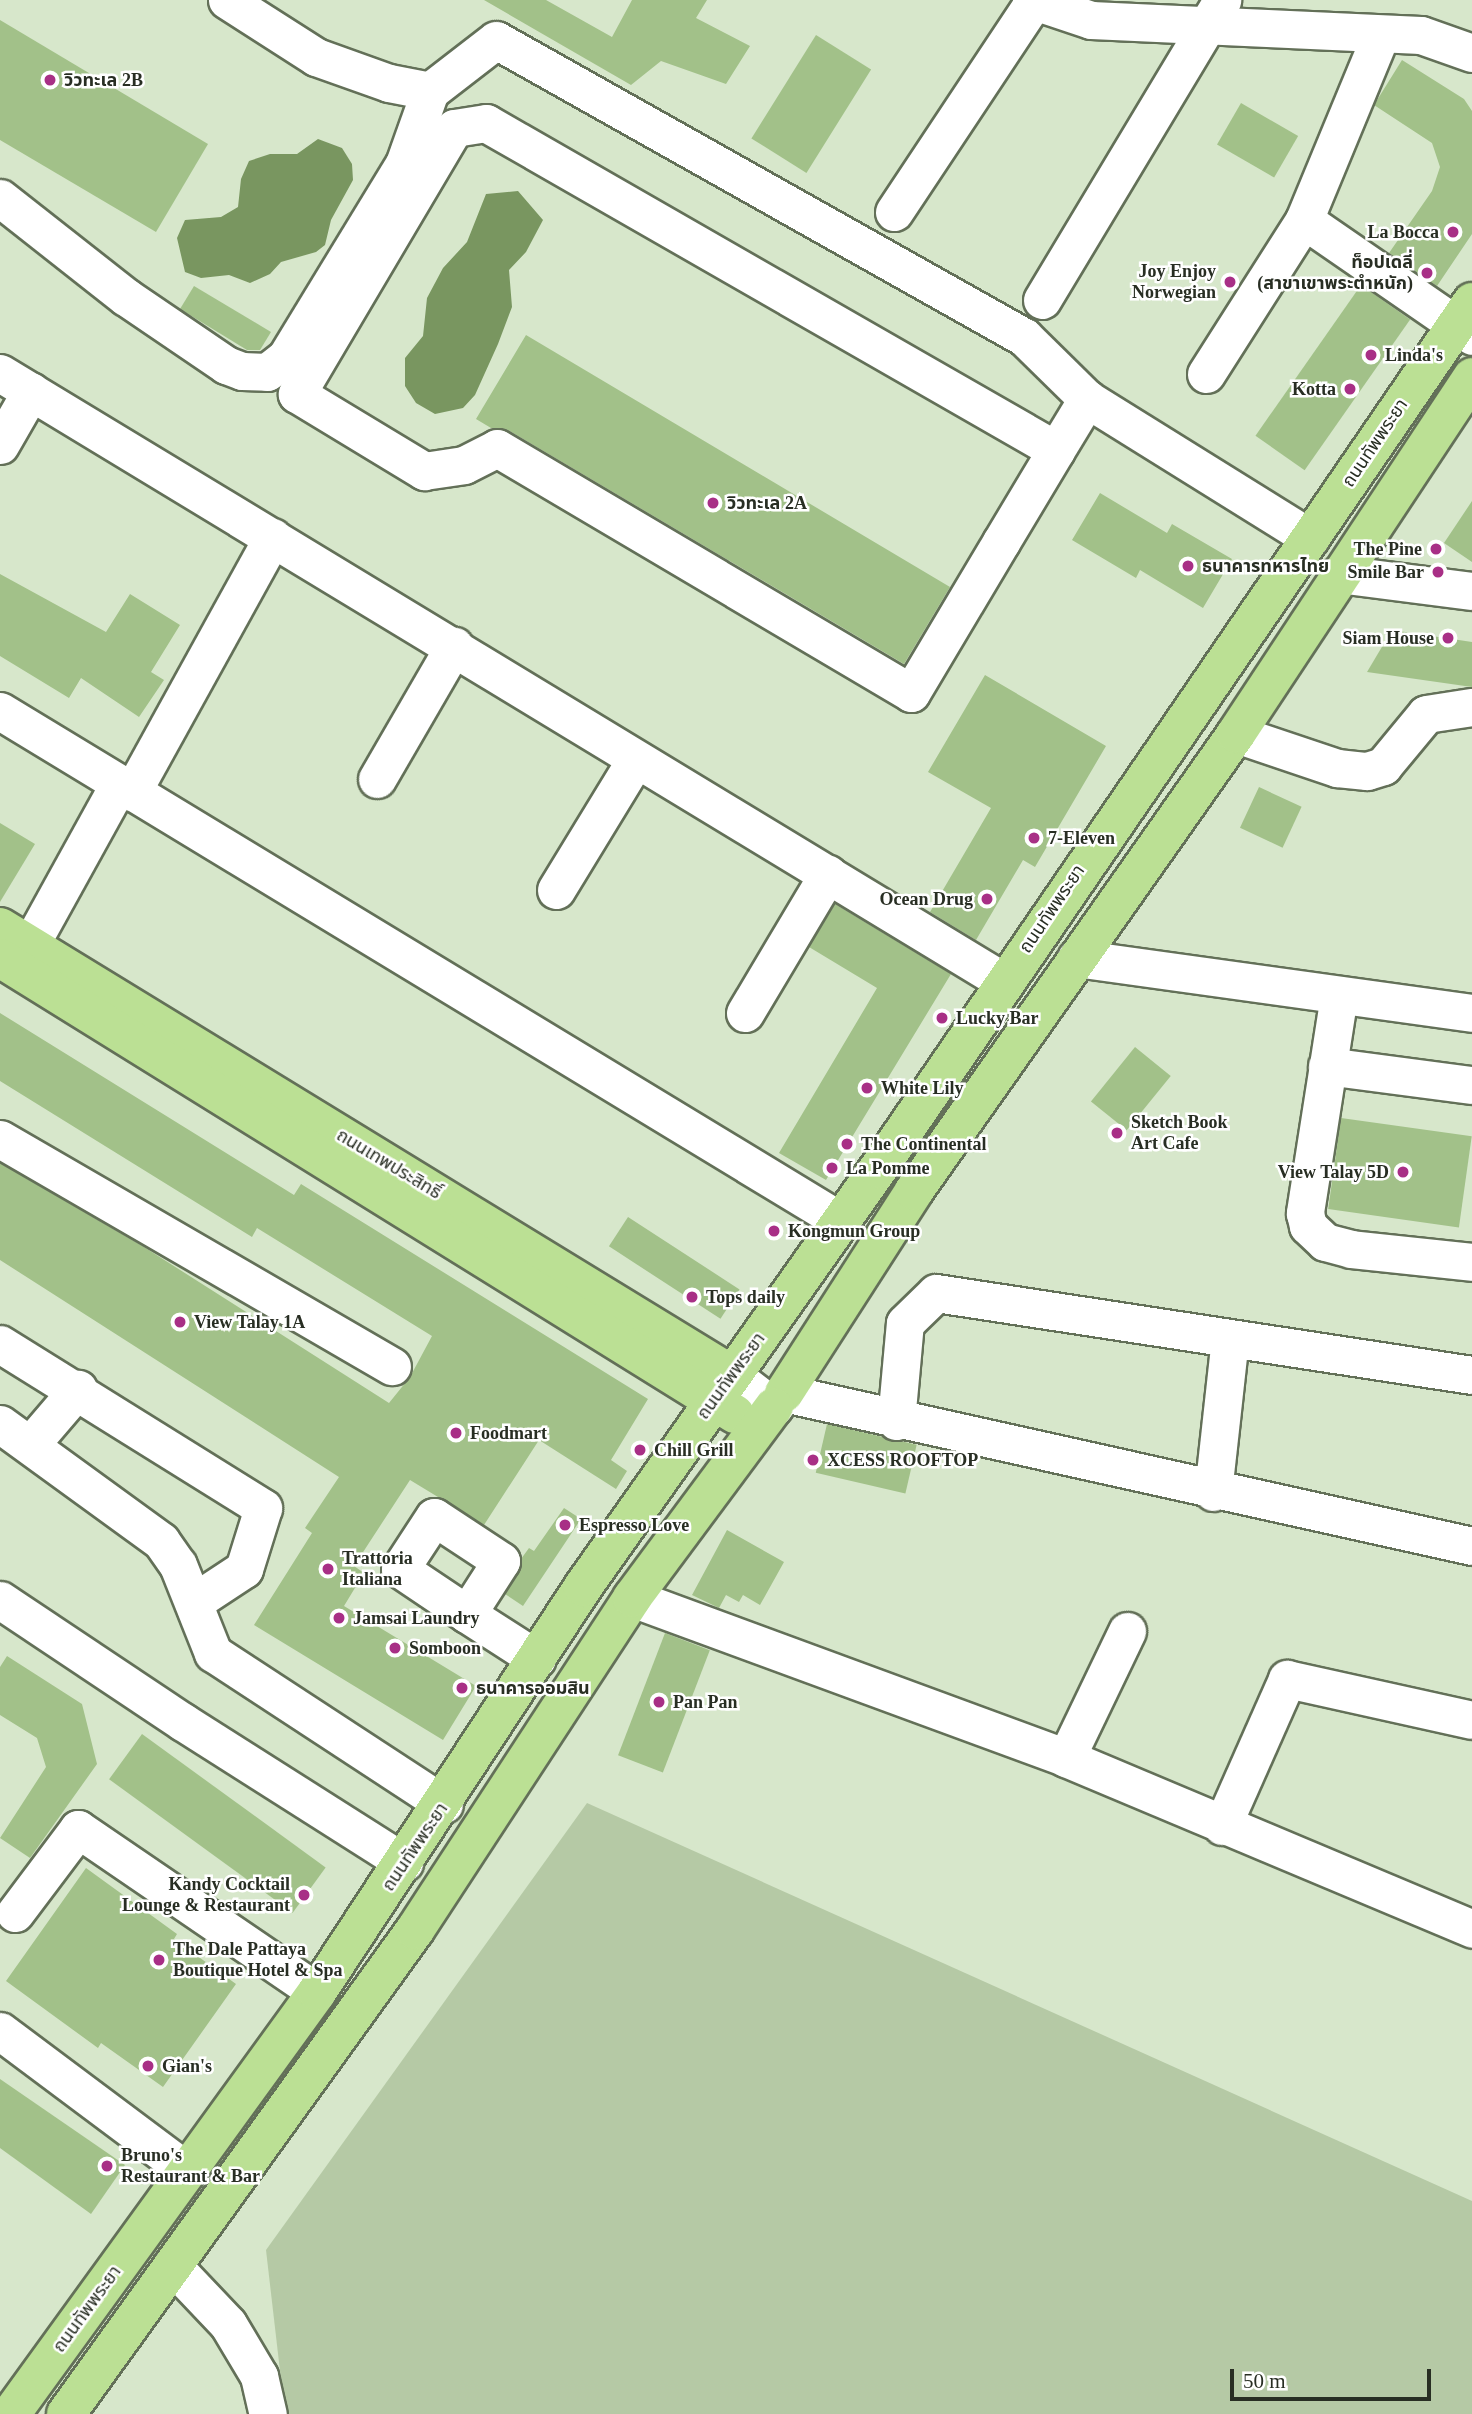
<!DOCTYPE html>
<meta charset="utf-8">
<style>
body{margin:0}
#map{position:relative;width:1472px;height:2414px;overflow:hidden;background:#d7e7cb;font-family:"Times New Roman","Noto Sans Thai",serif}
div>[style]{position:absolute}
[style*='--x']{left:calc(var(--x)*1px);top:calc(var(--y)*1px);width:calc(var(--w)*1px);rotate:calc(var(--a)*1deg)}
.green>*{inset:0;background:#b5c9a5}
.water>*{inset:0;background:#799660}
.building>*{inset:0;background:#a2c189;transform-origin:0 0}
.roads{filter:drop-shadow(2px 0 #637058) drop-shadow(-2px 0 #637058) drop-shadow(0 2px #637058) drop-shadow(0 -2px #637058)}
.minor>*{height:37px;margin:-18.5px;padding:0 18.5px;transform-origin:18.5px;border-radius:18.5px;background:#fff}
.major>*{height:38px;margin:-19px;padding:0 19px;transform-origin:19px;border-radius:19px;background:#bbe094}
.dots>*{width:19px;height:19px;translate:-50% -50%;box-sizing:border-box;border:4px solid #fff;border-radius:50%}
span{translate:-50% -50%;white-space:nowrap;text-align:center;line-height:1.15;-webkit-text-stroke:5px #fff;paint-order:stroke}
.poi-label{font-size:18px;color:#282e23;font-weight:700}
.left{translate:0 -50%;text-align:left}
.right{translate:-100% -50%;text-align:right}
.street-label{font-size:18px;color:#282e23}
.scale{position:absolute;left:1230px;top:2369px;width:201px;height:32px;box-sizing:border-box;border:4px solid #282e23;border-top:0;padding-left:9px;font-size:21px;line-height:24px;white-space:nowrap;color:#282e23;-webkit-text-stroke:5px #fff;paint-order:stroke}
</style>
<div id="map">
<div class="green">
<i style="clip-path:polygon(587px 1803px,1472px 2201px,1472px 2414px,285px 2414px,266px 2250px)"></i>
</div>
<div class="water">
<i style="clip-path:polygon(318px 139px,342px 148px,352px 164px,353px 180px,331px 220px,325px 245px,316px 252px,281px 262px,270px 274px,250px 283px,229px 275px,201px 278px,185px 272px,177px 238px,185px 220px,221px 217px,238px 207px,241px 179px,249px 161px,270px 154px,297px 154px)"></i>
<i style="clip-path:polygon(518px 191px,543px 220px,526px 252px,509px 270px,512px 307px,498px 344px,475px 395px,463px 408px,435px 414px,416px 403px,405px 386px,405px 358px,423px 336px,427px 298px,443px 268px,467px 242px,486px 194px)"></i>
</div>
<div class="building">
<i style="clip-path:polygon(484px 0,546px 0,612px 37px,632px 0,707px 0,696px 18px,750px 46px,726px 84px,661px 61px,631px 85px)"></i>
<i style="clip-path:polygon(0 20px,208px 144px,156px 232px,0 140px)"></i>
<i style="left:816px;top:35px;width:65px;height:122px;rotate:32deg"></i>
<i style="clip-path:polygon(1402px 60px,1464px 99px,1472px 111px,1472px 234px,1437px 286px,1389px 253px,1432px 191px,1440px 167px,1432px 143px,1374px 105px)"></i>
<i style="left:1241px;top:103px;width:66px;height:48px;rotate:30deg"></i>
<i style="left:1361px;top:285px;width:60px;height:184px;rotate:35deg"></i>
<i style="clip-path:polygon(194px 286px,271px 332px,260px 350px,247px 350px,180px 309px)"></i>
<i style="clip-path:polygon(526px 335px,950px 587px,904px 664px,508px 430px,491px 428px,476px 419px)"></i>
<i style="clip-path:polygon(1100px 493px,1167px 533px,1172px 524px,1232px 559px,1203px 608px,1140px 570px,1136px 578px,1072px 540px)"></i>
<i style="clip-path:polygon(1472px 501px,1472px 562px,1444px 543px)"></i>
<i style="clip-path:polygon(0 574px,106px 632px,130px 594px,180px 625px,151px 672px,164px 680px,139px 717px,81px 678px,69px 698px,0 656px)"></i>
<i style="clip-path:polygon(1392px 630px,1472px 642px,1472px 687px,1367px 672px)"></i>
<i style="clip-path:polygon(985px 675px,1106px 746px,1035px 867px,1023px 860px,976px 940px,930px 912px,991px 808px,928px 772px)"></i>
<i style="left:1259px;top:787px;width:47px;height:45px;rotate:25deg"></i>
<i style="clip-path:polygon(0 823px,35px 844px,0 902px)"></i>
<i style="clip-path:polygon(835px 904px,951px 974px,826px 1180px,779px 1153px,877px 988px,809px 947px)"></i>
<i style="clip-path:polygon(0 1013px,294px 1195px,301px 1184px,648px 1399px,611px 1460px,627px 1471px,616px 1489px,539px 1440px,484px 1525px,410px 1480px,354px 1566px,364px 1573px,344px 1606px,476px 1686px,443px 1740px,254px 1625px,312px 1533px,305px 1528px,339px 1477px,0 1260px,0 1163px,144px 1247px,389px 1403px,410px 1377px,432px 1336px,257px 1228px,252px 1237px,0 1081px)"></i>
<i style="left:1135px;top:1047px;width:46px;height:70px;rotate:39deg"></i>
<i style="left:1341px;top:1118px;width:132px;height:92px;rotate:8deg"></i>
<i style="left:628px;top:1217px;width:133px;height:35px;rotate:33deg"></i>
<i style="left:827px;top:1424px;width:92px;height:50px;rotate:13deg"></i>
<i style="clip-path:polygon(564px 1508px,581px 1519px,523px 1606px,505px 1594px,521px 1559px,529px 1548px,534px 1551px)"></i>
<i style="clip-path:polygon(727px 1530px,784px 1562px,760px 1605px,743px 1595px,739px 1602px,726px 1595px,719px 1608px,692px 1595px)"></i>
<i style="left:665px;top:1633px;width:48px;height:131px;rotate:21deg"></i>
<i style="clip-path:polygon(7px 1656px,82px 1704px,97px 1764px,30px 1858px,0 1838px,46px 1767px,37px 1738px,0 1715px,0 1667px)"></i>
<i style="left:142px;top:1734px;width:227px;height:56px;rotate:36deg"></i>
<i style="clip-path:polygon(86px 1868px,177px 1934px,174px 1939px,236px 1984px,163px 2087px,101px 2043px,98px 2048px,6px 1981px)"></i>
<i style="clip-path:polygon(0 2079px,125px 2165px,91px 2214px,0 2148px)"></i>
</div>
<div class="roads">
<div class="minor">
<i style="--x:227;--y:0;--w:106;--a:32.6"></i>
<i style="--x:316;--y:57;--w:77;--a:19.6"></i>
<i style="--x:389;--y:83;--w:42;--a:11"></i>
<i style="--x:430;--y:91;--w:83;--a:-37.7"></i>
<i style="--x:496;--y:40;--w:606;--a:29.36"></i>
<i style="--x:1024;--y:337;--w:88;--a:44.5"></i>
<i style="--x:1087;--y:399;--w:263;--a:31.9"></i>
<i style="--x:1031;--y:0;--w:63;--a:18.4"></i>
<i style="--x:1091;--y:20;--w:330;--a:2.6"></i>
<i style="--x:1421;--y:35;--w:54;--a:19.4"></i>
<i style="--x:0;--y:198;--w:160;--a:38.2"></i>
<i style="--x:126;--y:297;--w:121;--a:34.2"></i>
<i style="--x:226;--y:365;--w:17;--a:21"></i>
<i style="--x:242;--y:371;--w:25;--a:2"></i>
<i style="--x:267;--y:372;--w:24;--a:-38"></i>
<i style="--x:286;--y:357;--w:226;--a:-58.6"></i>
<i style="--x:404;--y:164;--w:77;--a:-70.4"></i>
<i style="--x:894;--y:212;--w:255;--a:-56.4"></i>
<i style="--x:1304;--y:220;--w:204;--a:34.6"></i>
<i style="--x:1042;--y:300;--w:350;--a:-59"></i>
<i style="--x:0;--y:373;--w:1173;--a:31.22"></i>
<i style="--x:1206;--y:374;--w:183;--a:-57.5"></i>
<i style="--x:1304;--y:220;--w:201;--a:-67.5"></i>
<i style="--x:0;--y:445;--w:62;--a:-60.1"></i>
<i style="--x:1056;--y:450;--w:657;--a:-150.16"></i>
<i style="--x:486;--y:123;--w:32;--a:171"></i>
<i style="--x:454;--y:128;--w:309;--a:120.6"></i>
<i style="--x:297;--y:394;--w:149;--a:31.2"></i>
<i style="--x:424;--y:471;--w:40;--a:-8.5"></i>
<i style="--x:464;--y:465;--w:37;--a:-27"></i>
<i style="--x:497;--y:448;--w:481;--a:30.6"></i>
<i style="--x:911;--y:693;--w:176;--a:-59.2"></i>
<i style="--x:1001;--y:542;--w:107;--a:-59.1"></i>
<i style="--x:1056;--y:450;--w:60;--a:-58.7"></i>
<i style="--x:1339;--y:574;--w:134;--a:7.3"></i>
<i style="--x:0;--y:711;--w:981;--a:31.24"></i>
<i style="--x:1236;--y:734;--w:107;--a:18.6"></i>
<i style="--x:1337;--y:768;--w:30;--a:6"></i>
<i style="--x:1367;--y:771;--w:17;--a:-17"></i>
<i style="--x:1383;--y:766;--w:67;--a:-50.4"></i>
<i style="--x:1426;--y:714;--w:47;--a:-8.7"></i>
<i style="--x:377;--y:779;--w:154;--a:-59.9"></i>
<i style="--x:132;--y:792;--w:291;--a:-61.1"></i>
<i style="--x:556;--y:890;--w:153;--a:-58.6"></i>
<i style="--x:30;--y:945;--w:184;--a:-61.1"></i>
<i style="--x:1076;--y:958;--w:400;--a:7.9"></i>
<i style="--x:1339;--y:995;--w:221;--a:98.9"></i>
<i style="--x:1305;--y:1213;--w:13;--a:77"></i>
<i style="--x:1308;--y:1226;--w:23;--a:43"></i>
<i style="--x:1325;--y:1242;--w:27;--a:15"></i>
<i style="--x:1351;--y:1249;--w:122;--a:6.1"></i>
<i style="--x:745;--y:1013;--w:162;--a:-59.2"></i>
<i style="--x:1327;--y:1066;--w:146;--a:7.5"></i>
<i style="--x:0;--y:1139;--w:453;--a:30.1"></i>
<i style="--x:0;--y:1344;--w:310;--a:31.9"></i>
<i style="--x:263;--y:1508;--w:64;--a:107.3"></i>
<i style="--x:244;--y:1569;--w:60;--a:146.6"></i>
<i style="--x:731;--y:1374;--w:54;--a:37.5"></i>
<i style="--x:774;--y:1407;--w:17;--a:-54"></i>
<i style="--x:784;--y:1393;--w:705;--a:12.54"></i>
<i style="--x:896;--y:1421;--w:98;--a:-84.8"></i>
<i style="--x:905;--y:1323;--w:43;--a:-44.1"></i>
<i style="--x:936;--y:1293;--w:542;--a:8.7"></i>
<i style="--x:0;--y:1424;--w:199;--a:36"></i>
<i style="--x:161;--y:1541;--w:29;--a:55"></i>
<i style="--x:178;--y:1565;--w:95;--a:68.3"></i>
<i style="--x:213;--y:1653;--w:276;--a:33.2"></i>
<i style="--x:30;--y:1445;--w:74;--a:-49.4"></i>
<i style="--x:1213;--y:1492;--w:154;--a:-83.7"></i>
<i style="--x:632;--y:1598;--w:463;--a:20.2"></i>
<i style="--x:1066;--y:1758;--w:441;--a:22.8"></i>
<i style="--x:0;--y:1600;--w:220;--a:33.7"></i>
<i style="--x:183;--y:1722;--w:262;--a:32.4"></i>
<i style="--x:467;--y:1614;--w:63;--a:-57.3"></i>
<i style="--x:501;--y:1561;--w:80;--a:-146.7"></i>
<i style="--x:434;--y:1517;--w:62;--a:123.2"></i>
<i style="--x:400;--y:1569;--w:81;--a:33.9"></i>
<i style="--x:467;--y:1614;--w:83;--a:32.7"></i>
<i style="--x:1066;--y:1758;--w:141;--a:-64.3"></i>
<i style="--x:1222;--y:1826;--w:161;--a:-66.1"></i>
<i style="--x:1287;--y:1679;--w:189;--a:12.5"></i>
<i style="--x:15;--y:1913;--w:105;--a:-53.1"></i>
<i style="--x:78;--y:1829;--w:289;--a:34.3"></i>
<i style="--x:0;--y:2031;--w:232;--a:36.8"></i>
<i style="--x:172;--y:2265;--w:81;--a:46.5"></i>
<i style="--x:228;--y:2324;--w:61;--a:59.2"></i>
<i style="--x:259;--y:2376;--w:39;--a:77"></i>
</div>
<div class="major">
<i style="--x:0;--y:927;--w:857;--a:31.45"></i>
<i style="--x:0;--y:958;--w:865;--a:31.82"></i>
<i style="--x:784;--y:1393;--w:240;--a:-57.2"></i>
<i style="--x:914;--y:1191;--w:559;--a:-54.83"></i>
<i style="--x:1236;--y:734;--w:428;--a:-56.5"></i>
<i style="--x:11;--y:2414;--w:521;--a:-54.05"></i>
<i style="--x:317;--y:1992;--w:485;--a:-56.7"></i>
<i style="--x:583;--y:1587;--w:512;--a:-54.79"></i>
<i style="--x:878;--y:1169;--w:1051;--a:-55.58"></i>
<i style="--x:66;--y:2414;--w:597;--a:-54.21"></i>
<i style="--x:415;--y:1930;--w:397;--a:-56.8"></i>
<i style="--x:632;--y:1598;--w:238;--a:-53.4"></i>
</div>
</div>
<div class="dots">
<i style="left:50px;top:80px;background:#a82f86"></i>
<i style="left:1453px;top:232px;background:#a82f86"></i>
<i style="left:1427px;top:273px;background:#a82f86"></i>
<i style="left:1230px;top:282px;background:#a82f86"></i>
<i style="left:1371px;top:355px;background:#a82f86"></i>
<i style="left:1350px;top:389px;background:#a82f86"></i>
<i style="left:713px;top:503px;background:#a82f86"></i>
<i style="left:1436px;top:549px;background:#a82f86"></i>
<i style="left:1188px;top:566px;background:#a82f86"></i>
<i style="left:1438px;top:572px;background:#a82f86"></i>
<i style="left:1448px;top:638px;background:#a82f86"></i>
<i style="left:1034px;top:838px;background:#a82f86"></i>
<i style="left:987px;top:899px;background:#a82f86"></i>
<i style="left:942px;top:1018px;background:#a82f86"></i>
<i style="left:867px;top:1088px;background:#a82f86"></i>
<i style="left:1117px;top:1133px;background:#a82f86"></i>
<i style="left:847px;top:1144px;background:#a82f86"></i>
<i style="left:832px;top:1168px;background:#a82f86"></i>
<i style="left:1403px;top:1172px;background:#a82f86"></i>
<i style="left:774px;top:1231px;background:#a82f86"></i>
<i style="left:692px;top:1297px;background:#a82f86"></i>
<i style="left:180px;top:1322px;background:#a82f86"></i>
<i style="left:456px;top:1433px;background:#a82f86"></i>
<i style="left:640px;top:1450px;background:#a82f86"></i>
<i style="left:813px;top:1460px;background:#a82f86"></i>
<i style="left:565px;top:1525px;background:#a82f86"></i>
<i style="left:328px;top:1569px;background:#a82f86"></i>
<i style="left:339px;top:1618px;background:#a82f86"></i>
<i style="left:395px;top:1648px;background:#a82f86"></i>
<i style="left:462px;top:1688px;background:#a82f86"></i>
<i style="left:659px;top:1702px;background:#a82f86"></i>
<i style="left:304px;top:1895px;background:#a82f86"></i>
<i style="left:159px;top:1960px;background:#a82f86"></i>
<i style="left:148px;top:2066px;background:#a82f86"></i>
<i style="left:107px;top:2166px;background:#a82f86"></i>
</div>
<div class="poi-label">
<span class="left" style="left:64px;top:80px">วิวทะเล 2B</span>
<span class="right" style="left:1439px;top:232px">La Bocca</span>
<span class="right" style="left:1413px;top:273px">ท็อปเดลี่<br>(สาขาเขาพระตำหนัก)</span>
<span class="right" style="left:1216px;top:282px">Joy Enjoy<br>Norwegian</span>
<span class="left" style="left:1385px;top:355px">Linda's</span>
<span class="right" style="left:1336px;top:389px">Kotta</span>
<span class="left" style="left:727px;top:503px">วิวทะเล 2A</span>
<span class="right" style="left:1422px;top:549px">The Pine</span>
<span class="left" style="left:1202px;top:566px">ธนาคารทหารไทย</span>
<span class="right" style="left:1424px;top:572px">Smile Bar</span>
<span class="right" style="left:1434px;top:638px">Siam House</span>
<span class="left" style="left:1048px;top:838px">7-Eleven</span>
<span class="right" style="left:973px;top:899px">Ocean Drug</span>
<span class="left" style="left:956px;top:1018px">Lucky Bar</span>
<span class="left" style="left:881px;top:1088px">White Lily</span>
<span class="left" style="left:1131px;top:1133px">Sketch Book<br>Art Cafe</span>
<span class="left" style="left:861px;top:1144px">The Continental</span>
<span class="left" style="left:846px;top:1168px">La Pomme</span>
<span class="right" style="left:1389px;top:1172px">View Talay 5D</span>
<span class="left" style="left:788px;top:1231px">Kongmun Group</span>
<span class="left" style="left:706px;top:1297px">Tops daily</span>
<span class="left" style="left:194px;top:1322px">View Talay 1A</span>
<span class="left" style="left:470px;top:1433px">Foodmart</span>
<span class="left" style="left:654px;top:1450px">Chill Grill</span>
<span class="left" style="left:827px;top:1460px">XCESS ROOFTOP</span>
<span class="left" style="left:579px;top:1525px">Espresso Love</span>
<span class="left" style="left:342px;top:1569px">Trattoria<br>Italiana</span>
<span class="left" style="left:353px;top:1618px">Jamsai Laundry</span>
<span class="left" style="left:409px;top:1648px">Somboon</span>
<span class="left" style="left:476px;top:1688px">ธนาคารออมสิน</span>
<span class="left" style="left:673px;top:1702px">Pan Pan</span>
<span class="right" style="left:290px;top:1895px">Kandy Cocktail<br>Lounge &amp; Restaurant</span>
<span class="left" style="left:173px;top:1960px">The Dale Pattaya<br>Boutique Hotel &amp; Spa</span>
<span class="left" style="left:162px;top:2066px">Gian's</span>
<span class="left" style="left:121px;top:2166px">Bruno's<br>Restaurant &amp; Bar</span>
</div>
<div class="street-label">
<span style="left:1375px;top:443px;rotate:-56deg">ถนนทัพพระยา</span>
<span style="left:1052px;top:909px;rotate:-56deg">ถนนทัพพระยา</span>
<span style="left:389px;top:1164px;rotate:31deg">ถนนเทพประสิทธิ์</span>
<span style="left:731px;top:1376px;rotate:-54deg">ถนนทัพพระยา</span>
<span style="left:415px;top:1847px;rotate:-56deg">ถนนทัพพระยา</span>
<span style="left:87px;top:2309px;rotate:-54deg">ถนนทัพพระยา</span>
</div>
<div class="scale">50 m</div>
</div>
